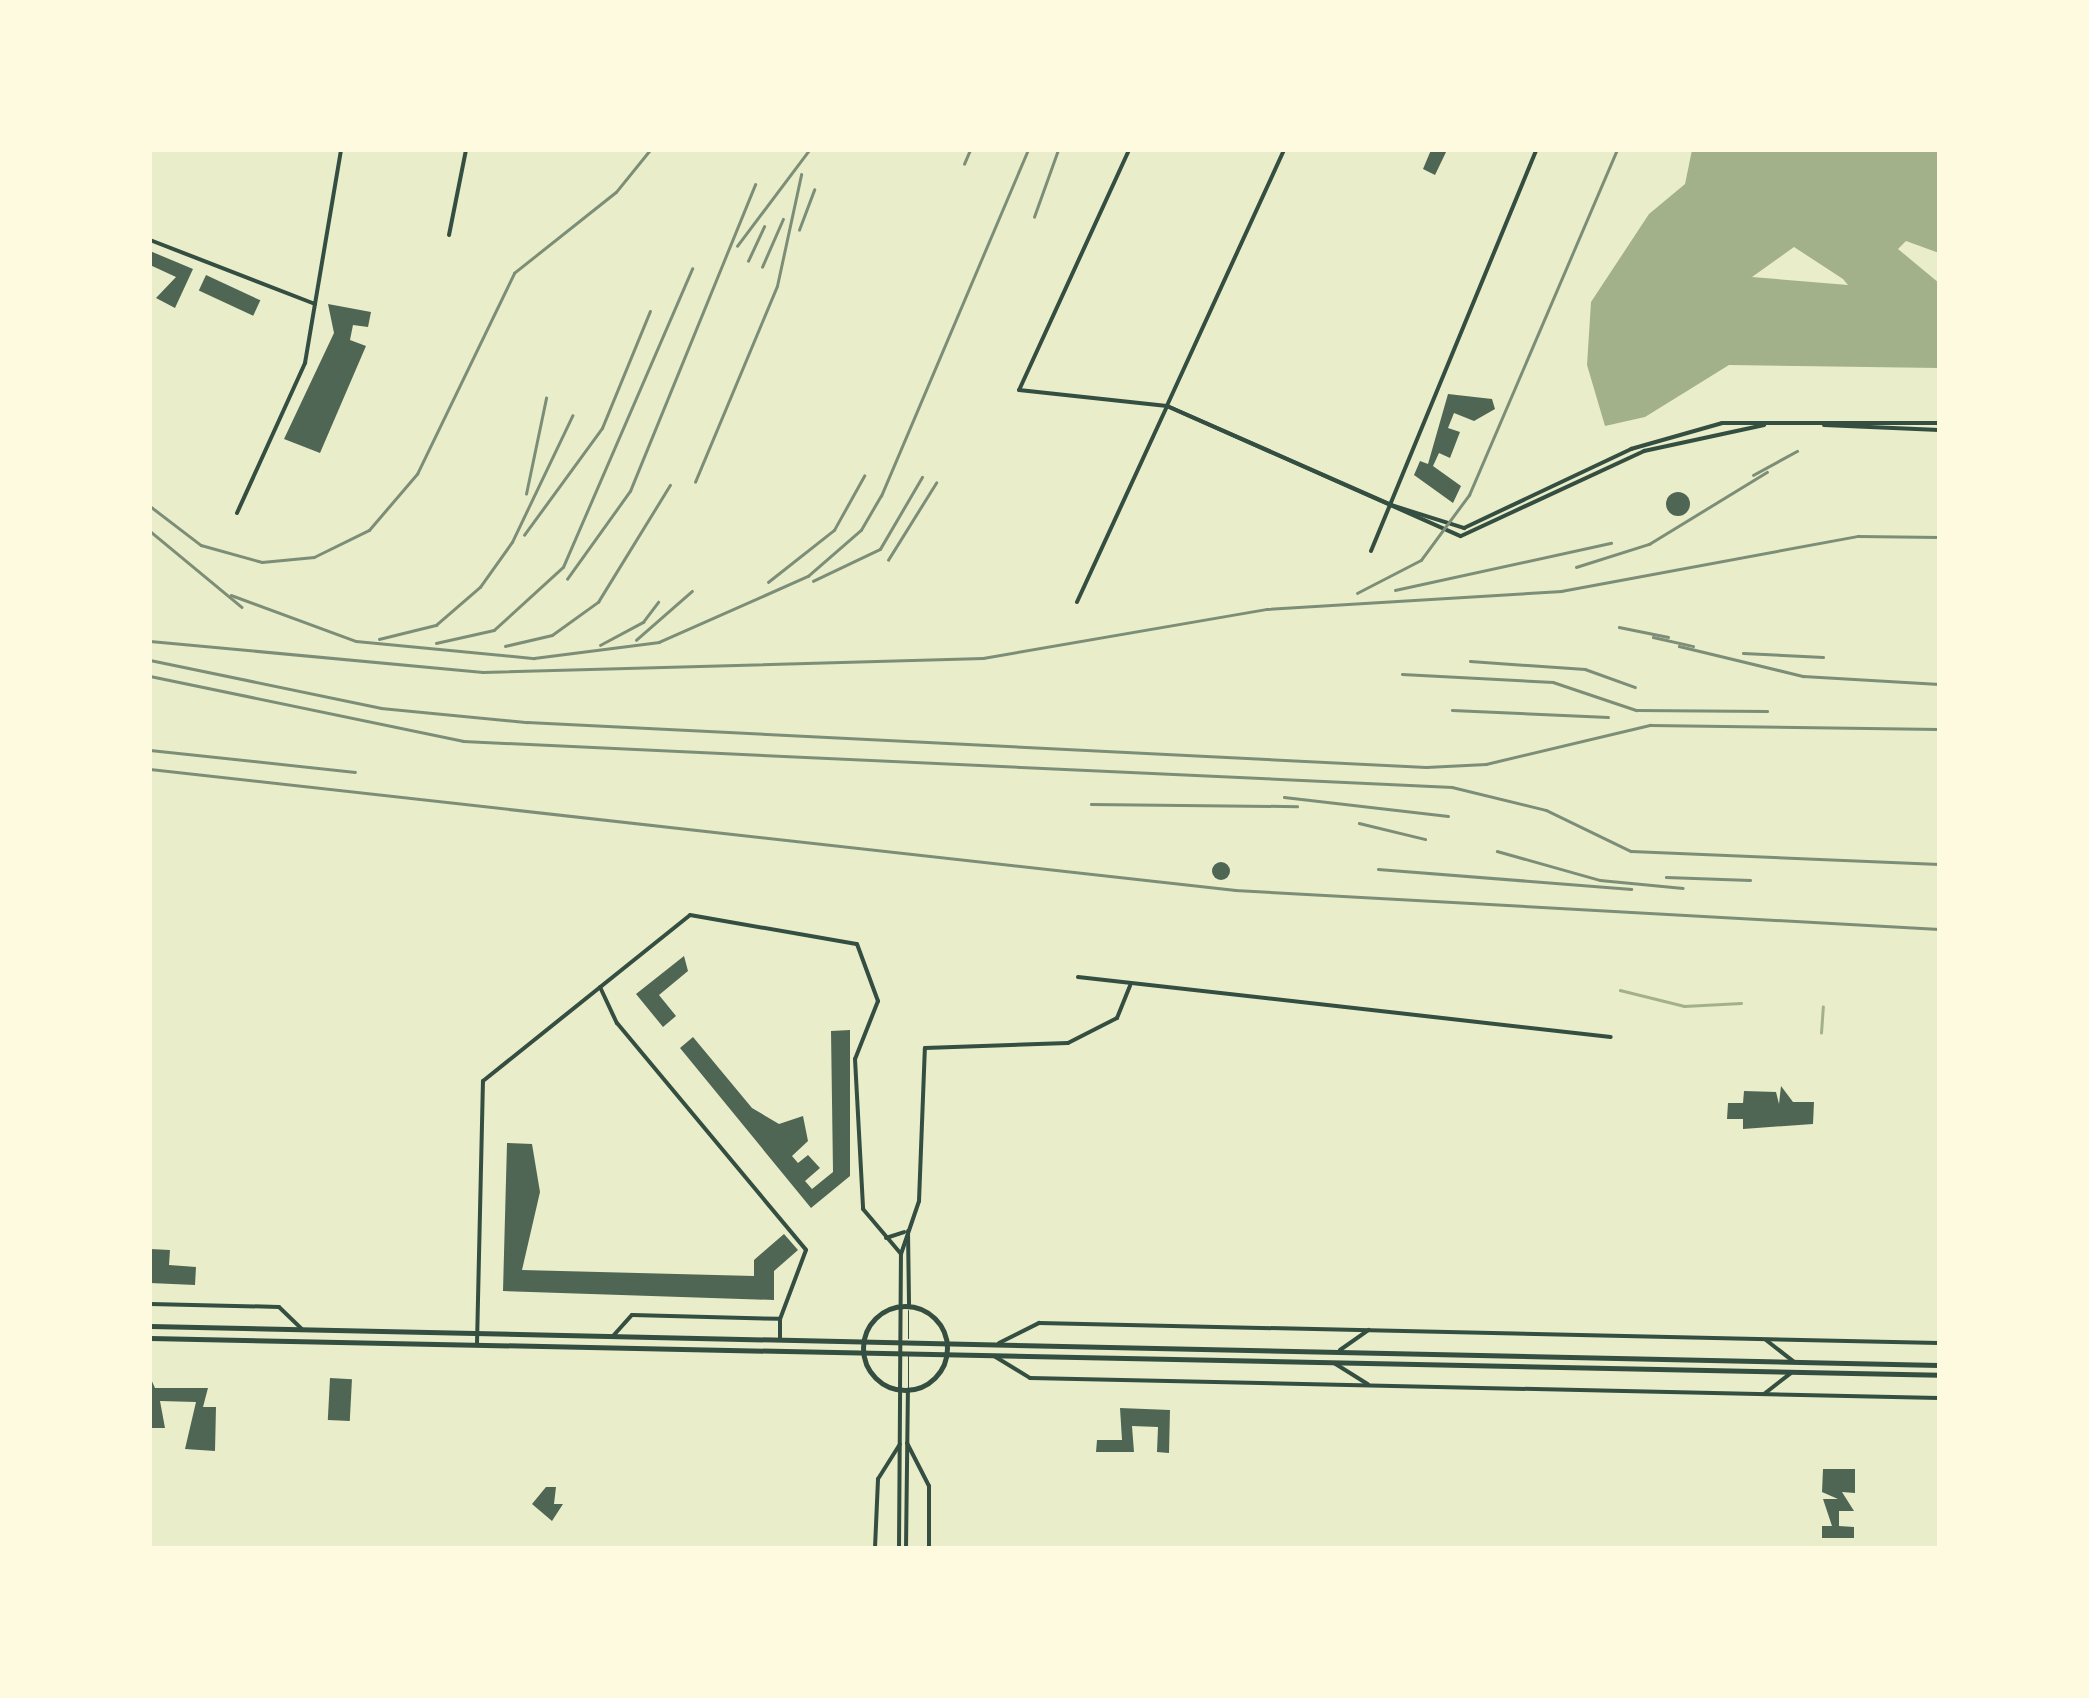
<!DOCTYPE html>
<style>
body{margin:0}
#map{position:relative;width:2089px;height:1698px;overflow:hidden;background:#e9edc9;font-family:"DM Sans",sans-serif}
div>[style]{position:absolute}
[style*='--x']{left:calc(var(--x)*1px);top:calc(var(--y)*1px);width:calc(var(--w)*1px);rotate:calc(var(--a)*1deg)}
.water>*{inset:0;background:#a3b18a}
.stream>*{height:2.5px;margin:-1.25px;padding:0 1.25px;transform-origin:1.25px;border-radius:1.25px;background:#a3b18a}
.building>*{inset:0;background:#4f6655;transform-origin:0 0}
.round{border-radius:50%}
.service>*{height:1px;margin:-0.5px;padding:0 0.5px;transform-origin:0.5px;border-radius:0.5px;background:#344e41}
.minor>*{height:4px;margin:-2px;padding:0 2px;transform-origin:2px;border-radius:2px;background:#344e41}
.tertiary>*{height:4px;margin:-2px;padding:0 2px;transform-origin:2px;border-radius:2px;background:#344e41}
.primary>*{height:5px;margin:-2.5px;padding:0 2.5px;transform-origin:2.5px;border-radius:2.5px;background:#344e41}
.primary>.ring{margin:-2.5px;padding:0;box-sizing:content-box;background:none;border:5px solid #344e41;border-radius:50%}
.rail>*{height:2.5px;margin:-1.25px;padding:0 1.25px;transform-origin:1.25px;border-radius:1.25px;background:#7c8e77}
span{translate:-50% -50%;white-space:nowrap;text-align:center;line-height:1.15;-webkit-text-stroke:8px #fefae0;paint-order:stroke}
.frame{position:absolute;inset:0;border:152px solid #fefae0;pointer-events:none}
</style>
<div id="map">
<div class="water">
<i style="clip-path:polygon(evenodd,1692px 150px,1939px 150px,1939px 253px,1906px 241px,1898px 249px,1939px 283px,1939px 368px,1729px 365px,1645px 417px,1605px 426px,1587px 365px,1591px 302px,1649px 214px,1685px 184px,1692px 150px,1794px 247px,1843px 279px,1848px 285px,1752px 277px,1794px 247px)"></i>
</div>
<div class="stream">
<i style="--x:1620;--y:990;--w:66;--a:14"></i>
<i style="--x:1684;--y:1006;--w:57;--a:-3"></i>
<i style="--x:1821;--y:1033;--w:26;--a:-86"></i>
</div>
<div class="building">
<i style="clip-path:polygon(1431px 150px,1447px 150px,1435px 175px,1423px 169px)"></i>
<i style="clip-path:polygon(150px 251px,193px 269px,175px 308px,156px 298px,176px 277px,150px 265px)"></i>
<i style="left:206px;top:275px;width:60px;height:17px;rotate:25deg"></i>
<i style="clip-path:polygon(328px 304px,371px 312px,368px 327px,353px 325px,350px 340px,366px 346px,320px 453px,284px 439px,334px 333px)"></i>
<i style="clip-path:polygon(1448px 394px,1492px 399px,1495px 409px,1474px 421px,1454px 413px,1448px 428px,1460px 432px,1450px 458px,1439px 453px,1433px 466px,1461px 486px,1453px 503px,1414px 475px,1420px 461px,1428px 464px)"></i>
<i class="round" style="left:1666px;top:492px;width:24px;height:24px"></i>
<i class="round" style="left:1212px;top:862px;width:18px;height:18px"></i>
<i style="clip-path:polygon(684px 956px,688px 971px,659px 995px,676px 1016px,663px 1027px,636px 994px)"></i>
<i style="clip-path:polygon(850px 1030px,850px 1176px,811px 1208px,680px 1048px,693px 1037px,752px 1108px,779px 1124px,803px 1116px,808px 1141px,792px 1156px,798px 1163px,808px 1155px,820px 1168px,805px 1181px,812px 1189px,833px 1172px,831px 1031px)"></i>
<i style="clip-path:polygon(1781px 1086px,1793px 1102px,1814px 1102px,1813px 1124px,1743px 1129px,1743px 1119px,1727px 1119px,1728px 1103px,1743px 1103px,1744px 1091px,1776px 1092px,1779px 1104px)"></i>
<i style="clip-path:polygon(507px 1143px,532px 1144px,540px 1192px,522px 1270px,754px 1276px,754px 1260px,784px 1234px,798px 1250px,774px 1271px,774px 1300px,503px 1291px)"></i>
<i style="clip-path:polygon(150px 1249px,170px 1250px,169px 1265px,196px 1267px,195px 1285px,150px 1283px)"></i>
<i style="clip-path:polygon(150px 1377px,155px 1388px,208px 1388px,203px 1407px,216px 1407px,215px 1451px,185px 1449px,196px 1402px,160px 1401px,165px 1428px,150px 1428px)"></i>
<i style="left:330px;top:1378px;width:22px;height:42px;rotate:3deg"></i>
<i style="clip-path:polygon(1120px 1408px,1170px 1410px,1169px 1453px,1157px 1452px,1158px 1427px,1132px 1426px,1134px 1452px,1096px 1452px,1097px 1440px,1122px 1440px)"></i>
<i style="clip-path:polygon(1823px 1469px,1855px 1469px,1855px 1493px,1842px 1492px,1854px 1511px,1839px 1511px,1839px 1526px,1854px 1527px,1854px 1538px,1822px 1538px,1822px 1526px,1832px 1526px,1823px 1499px,1838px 1499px,1822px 1492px)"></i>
<i style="clip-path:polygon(546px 1487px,556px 1487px,554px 1504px,563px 1504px,552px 1521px,532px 1504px)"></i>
</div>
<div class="service">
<i style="--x:908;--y:1338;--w:28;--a:-90"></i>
<i style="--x:908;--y:1388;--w:33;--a:-90"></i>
</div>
<div class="minor">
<i style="--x:1129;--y:150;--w:264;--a:114.6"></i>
<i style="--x:1019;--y:390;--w:149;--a:6.2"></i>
<i style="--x:1167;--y:406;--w:321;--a:23.9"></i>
<i style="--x:1461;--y:536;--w:202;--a:-24.9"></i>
<i style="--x:1644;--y:451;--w:123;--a:-12.2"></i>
<i style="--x:449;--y:235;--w:87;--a:-78.7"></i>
<i style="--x:150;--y:240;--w:177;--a:21.2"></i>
<i style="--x:1824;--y:425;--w:115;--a:2.5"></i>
<i style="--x:237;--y:513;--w:165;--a:-65.6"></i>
<i style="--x:305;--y:363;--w:216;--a:-80.4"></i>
<i style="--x:1371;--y:551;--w:434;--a:-67.6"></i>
<i style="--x:1077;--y:602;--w:216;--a:-65.3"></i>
<i style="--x:1078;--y:977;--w:536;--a:6.42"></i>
<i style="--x:600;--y:987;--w:40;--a:65"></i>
<i style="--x:617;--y:1023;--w:295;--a:50.2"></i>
<i style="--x:806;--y:1250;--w:74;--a:110.6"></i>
<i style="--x:908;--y:1231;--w:75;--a:89.2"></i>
<i style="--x:886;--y:1238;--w:19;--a:-18"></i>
<i style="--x:150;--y:1304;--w:129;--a:1.3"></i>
<i style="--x:279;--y:1307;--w:33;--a:44"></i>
<i style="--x:613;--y:1336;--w:28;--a:-48"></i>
<i style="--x:632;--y:1315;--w:148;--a:1.5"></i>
<i style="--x:780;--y:1319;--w:21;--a:90"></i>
<i style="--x:1766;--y:1340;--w:36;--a:38"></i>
<i style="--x:999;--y:1343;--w:45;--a:-26.6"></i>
<i style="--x:1039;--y:1323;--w:900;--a:1.27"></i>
<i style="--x:477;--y:1344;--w:263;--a:-88.7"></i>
<i style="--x:483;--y:1081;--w:265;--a:-38.7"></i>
<i style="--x:690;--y:915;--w:169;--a:9.9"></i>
<i style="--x:857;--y:944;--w:61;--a:69.8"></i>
<i style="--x:878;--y:1001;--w:62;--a:111.6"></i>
<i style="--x:855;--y:1059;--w:150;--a:86.9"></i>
<i style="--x:863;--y:1209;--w:59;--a:49.8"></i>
<i style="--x:1340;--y:1350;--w:35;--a:-35"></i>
<i style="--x:994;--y:1356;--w:42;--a:31.4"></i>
<i style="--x:1030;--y:1378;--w:909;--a:1.26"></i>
<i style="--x:1334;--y:1363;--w:40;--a:32"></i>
<i style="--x:900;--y:1391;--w:137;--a:-89.6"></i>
<i style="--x:901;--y:1254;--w:56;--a:-71.2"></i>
<i style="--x:919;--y:1201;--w:153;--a:-87.8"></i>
<i style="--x:925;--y:1048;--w:143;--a:-2"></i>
<i style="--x:1068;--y:1043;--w:55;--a:-27"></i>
<i style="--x:1117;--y:1018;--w:35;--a:-68"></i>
<i style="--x:1764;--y:1394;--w:34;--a:-38"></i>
<i style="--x:907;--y:1443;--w:48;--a:62.9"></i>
<i style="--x:929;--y:1486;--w:62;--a:90"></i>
<i style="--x:875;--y:1548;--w:69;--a:-87.5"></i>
<i style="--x:878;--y:1479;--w:41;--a:-57.8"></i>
</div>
<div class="tertiary">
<i style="--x:1284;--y:150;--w:281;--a:114.6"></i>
<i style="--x:1167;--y:406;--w:245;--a:23.8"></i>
<i style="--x:1391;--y:505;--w:77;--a:17.5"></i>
<i style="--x:1464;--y:528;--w:185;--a:-25.3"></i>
<i style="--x:1631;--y:449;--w:95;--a:-15.9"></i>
<i style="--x:1722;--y:423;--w:217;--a:0"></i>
<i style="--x:899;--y:1548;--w:157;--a:-89.6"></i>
<i style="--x:906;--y:1548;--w:157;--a:-89.3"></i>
</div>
<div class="primary">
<i class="ring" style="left:863px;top:1306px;width:79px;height:79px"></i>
<i style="--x:150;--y:1326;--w:1789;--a:1.25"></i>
<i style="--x:150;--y:1338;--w:1789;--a:1.18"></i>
</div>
<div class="rail">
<i style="--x:964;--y:164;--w:15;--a:-67"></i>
<i style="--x:1034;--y:217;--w:71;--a:-70.3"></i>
<i style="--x:799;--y:230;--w:43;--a:-69.4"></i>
<i style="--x:737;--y:246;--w:120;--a:-53.1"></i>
<i style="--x:748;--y:261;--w:38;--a:-65"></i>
<i style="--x:762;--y:267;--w:52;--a:-66.4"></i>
<i style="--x:1753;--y:475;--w:50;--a:-28.6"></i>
<i style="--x:695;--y:482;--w:212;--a:-67.3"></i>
<i style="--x:777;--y:286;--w:114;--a:-77.8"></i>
<i style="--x:526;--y:494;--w:98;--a:-78.2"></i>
<i style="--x:150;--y:506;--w:64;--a:37.4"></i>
<i style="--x:201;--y:545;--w:63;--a:15.6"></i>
<i style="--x:262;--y:562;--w:52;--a:-5.5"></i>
<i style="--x:314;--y:557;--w:61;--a:-26.1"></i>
<i style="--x:369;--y:530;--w:74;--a:-49.4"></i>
<i style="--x:417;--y:474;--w:223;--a:-64.2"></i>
<i style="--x:514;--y:273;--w:130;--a:-38.5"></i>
<i style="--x:616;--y:192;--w:54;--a:-51"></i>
<i style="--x:150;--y:531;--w:119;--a:39.6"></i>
<i style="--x:524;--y:535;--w:132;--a:-53.9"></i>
<i style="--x:602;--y:428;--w:126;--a:-67.7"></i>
<i style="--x:888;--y:560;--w:91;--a:-58.1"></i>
<i style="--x:1576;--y:567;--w:77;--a:-17.5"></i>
<i style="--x:1649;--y:544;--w:138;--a:-31.4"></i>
<i style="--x:567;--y:579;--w:108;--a:-54.4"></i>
<i style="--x:630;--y:491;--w:331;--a:-67.8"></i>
<i style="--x:813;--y:581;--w:74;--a:-25.5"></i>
<i style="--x:880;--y:549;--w:83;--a:-59.7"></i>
<i style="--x:768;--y:582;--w:84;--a:-38.2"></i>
<i style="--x:834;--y:530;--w:62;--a:-60.9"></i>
<i style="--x:1395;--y:590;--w:221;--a:-12.3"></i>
<i style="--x:1357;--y:593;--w:72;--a:-27.3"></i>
<i style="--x:1421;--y:560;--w:81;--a:-53.6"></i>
<i style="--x:1469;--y:495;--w:375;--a:-66.8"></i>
<i style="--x:231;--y:595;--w:133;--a:20.2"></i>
<i style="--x:356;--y:641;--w:179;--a:5.5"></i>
<i style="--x:534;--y:658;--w:126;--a:-7.3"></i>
<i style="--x:659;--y:642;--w:163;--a:-23.9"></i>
<i style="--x:808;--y:576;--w:70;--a:-41"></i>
<i style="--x:861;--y:530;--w:39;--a:-60"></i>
<i style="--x:881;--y:496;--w:376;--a:-67"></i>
<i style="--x:1619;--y:627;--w:50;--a:11.5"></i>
<i style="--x:1653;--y:637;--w:41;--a:12.7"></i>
<i style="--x:379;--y:639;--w:59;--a:-13.8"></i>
<i style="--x:436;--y:625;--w:58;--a:-40.8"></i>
<i style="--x:480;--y:587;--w:55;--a:-54.6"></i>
<i style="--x:512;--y:542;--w:140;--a:-64.5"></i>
<i style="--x:636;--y:640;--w:74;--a:-41.2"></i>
<i style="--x:150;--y:641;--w:334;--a:5.3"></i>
<i style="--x:483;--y:672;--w:500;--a:-1.6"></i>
<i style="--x:983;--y:658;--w:288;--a:-9.8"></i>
<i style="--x:1267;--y:609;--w:295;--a:-3.5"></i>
<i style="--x:1561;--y:591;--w:302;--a:-10.5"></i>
<i style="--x:1858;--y:536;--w:81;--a:0.7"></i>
<i style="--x:436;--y:643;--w:59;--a:-12.6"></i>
<i style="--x:494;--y:630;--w:93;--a:-42.4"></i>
<i style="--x:563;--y:567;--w:325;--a:-66.6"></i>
<i style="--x:600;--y:645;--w:49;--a:-28.1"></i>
<i style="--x:643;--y:622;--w:25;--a:-53"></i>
<i style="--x:505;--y:646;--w:48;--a:-13.2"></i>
<i style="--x:552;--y:635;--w:57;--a:-35.7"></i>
<i style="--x:598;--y:602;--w:137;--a:-58.4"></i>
<i style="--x:1679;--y:646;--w:128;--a:13.6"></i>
<i style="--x:1803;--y:676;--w:136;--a:3.4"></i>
<i style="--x:1743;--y:653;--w:80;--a:2.9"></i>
<i style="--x:150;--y:660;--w:236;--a:11.7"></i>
<i style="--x:381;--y:708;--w:147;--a:5.5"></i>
<i style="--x:527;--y:722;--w:900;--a:2.87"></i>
<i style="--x:1426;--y:767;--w:60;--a:-2.9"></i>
<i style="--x:1486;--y:764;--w:169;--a:-13.4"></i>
<i style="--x:1650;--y:725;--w:289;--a:0.8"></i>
<i style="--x:1470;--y:661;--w:115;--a:4"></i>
<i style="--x:1585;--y:669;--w:53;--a:19.8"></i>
<i style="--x:1402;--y:674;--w:151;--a:3"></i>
<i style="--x:1553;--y:682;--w:88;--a:18.6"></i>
<i style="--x:1636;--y:710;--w:131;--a:0.4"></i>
<i style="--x:150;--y:676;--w:320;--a:11.7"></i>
<i style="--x:463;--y:741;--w:990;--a:2.66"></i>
<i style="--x:1452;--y:787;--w:97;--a:13.7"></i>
<i style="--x:1546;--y:810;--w:94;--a:25.8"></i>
<i style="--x:1631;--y:851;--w:308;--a:2.4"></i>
<i style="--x:1452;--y:710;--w:156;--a:2.6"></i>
<i style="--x:150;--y:750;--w:206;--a:6.1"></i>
<i style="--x:150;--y:769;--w:1092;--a:6.36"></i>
<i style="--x:1235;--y:890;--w:705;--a:3.17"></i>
<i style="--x:1284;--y:797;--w:165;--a:6.6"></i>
<i style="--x:1091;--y:804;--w:206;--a:0.6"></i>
<i style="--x:1359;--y:823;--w:68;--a:13.6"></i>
<i style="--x:1497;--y:851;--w:107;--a:15.7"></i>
<i style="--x:1600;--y:880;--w:83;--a:5.5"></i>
<i style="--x:1378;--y:869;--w:254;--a:4.5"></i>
<i style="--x:1666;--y:877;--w:84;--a:2"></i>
</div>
<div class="frame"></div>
</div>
